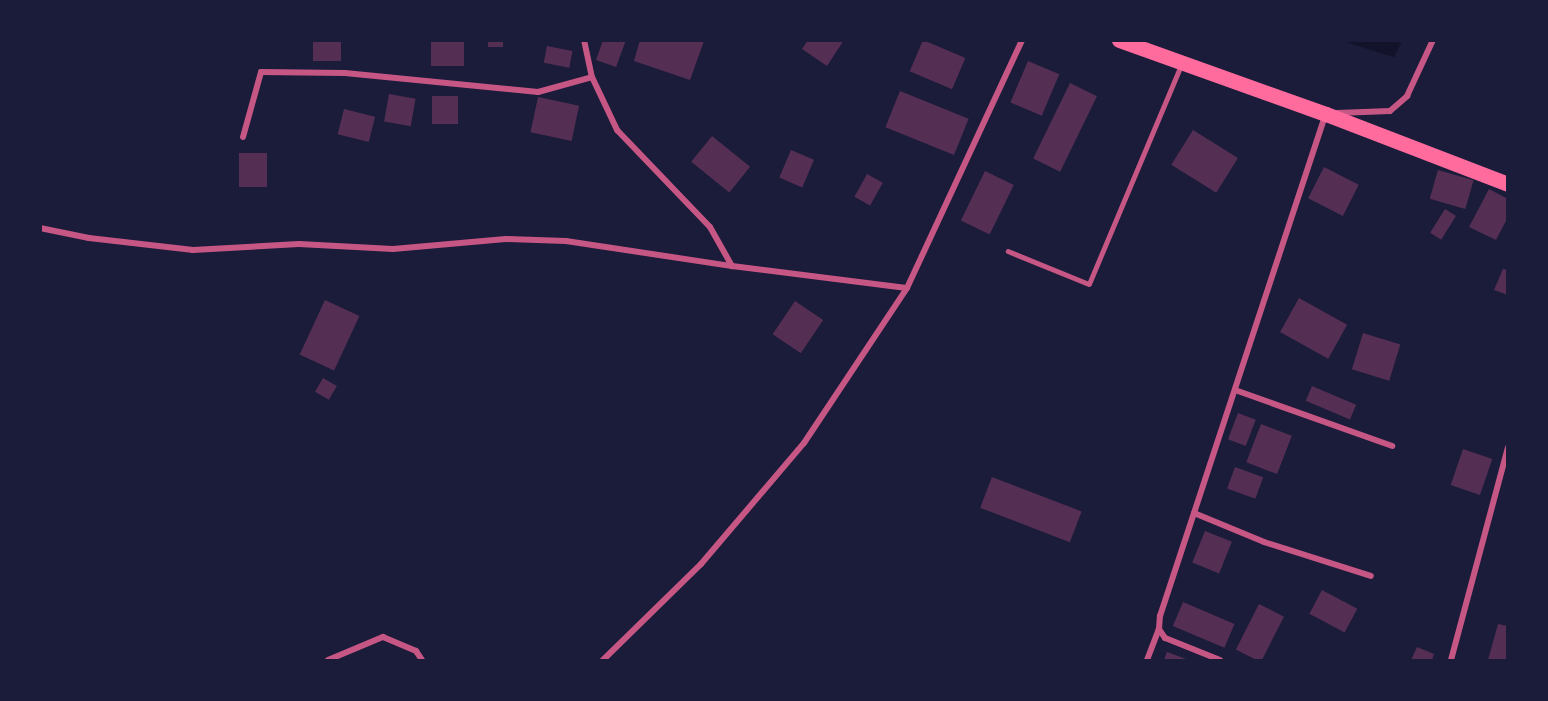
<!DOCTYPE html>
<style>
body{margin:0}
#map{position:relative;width:1548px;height:701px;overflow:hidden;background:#1b1b3a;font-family:Ubuntu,sans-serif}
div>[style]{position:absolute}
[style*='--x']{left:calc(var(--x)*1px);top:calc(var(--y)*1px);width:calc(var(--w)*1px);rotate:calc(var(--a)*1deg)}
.water>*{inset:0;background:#12122b}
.building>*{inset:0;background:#542f53;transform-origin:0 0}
.service>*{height:4.5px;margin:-2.25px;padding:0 2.25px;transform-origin:2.25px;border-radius:2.25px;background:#c65784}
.minor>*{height:6px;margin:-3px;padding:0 3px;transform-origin:3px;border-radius:3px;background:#c65784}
.primary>*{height:15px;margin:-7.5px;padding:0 7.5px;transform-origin:7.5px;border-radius:7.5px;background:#ff6b9d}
span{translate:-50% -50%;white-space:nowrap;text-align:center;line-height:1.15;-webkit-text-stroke:4.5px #1b1b3a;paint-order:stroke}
.frame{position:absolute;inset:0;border:42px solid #1b1b3a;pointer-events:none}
</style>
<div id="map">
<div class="water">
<i style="clip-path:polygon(1342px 41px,1402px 41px,1394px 57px)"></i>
</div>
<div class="building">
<i style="left:313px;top:40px;width:28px;height:21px"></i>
<i style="left:431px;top:40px;width:33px;height:26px"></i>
<i style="left:488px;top:40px;width:15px;height:7px"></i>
<i style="clip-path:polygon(603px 40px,626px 40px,616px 67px,596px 60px)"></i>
<i style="clip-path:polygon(640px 40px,704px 41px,690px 80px,634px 61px)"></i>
<i style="clip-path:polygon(808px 40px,844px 40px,827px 66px,802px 49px)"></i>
<i style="left:923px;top:40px;width:46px;height:34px;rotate:23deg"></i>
<i style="left:547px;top:46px;width:26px;height:17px;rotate:11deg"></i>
<i style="left:1028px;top:61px;width:34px;height:45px;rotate:23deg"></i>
<i style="left:1070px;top:83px;width:30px;height:84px;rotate:26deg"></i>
<i style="left:900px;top:91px;width:74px;height:39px;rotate:22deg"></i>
<i style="left:389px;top:94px;width:27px;height:28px;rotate:10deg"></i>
<i style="left:432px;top:96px;width:26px;height:28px"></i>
<i style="left:538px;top:97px;width:42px;height:36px;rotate:12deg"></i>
<i style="left:344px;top:109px;width:32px;height:26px;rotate:14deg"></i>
<i style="left:1193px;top:130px;width:53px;height:41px;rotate:32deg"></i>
<i style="left:712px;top:136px;width:49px;height:33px;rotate:39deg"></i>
<i style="left:791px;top:150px;width:25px;height:30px;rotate:23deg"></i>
<i style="left:239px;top:153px;width:28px;height:34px"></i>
<i style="left:1324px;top:167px;width:39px;height:35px;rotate:27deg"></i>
<i style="left:1438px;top:170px;width:37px;height:30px;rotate:16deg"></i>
<i style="left:985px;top:171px;width:32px;height:55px;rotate:26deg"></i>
<i style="left:867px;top:174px;width:18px;height:26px;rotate:29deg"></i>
<i style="clip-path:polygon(1489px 189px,1508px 199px,1508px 217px,1496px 240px,1469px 227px)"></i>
<i style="left:1445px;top:209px;width:13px;height:28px;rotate:32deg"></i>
<i style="clip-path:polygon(1503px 269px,1508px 270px,1508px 295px,1494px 290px)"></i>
<i style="left:1299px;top:298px;width:55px;height:39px;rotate:29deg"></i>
<i style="left:325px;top:300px;width:38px;height:60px;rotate:25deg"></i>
<i style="left:795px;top:301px;width:34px;height:40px;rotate:34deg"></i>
<i style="left:1363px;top:333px;width:39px;height:38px;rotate:17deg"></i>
<i style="left:323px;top:378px;width:16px;height:16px;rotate:30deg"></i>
<i style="left:1312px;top:386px;width:48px;height:16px;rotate:23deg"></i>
<i style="left:1238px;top:413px;width:19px;height:28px;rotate:21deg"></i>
<i style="left:1261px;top:424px;width:33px;height:41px;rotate:21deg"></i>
<i style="left:1463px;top:449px;width:31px;height:38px;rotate:19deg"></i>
<i style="left:1235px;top:467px;width:30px;height:23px;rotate:20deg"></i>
<i style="left:992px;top:477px;width:96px;height:33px;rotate:21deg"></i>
<i style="left:1205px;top:531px;width:29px;height:34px;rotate:22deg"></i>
<i style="left:1322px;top:590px;width:40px;height:27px;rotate:28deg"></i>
<i style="left:1183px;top:602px;width:56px;height:26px;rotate:23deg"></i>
<i style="left:1259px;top:604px;width:28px;height:51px;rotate:27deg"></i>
<i style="clip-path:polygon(1498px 624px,1508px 626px,1508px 660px,1488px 660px)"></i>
<i style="clip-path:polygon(1417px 647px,1434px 654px,1432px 660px,1411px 660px)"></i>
<i style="clip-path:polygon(1167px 652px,1189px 660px,1164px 660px)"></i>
</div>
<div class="service">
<i style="--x:1008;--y:251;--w:87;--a:22.2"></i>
<i style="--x:1089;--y:284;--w:238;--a:-67.2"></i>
</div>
<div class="minor">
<i style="--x:584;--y:40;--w:38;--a:78"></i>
<i style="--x:592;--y:77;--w:59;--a:64.7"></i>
<i style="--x:617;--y:130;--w:134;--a:46.2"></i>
<i style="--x:710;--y:227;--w:45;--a:60.6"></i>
<i style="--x:732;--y:266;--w:176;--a:7.2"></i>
<i style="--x:1337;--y:113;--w:53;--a:-2.2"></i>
<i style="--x:1390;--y:111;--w:23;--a:-41"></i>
<i style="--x:1407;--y:96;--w:62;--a:-65.1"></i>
<i style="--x:243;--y:137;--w:67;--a:-74.5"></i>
<i style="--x:261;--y:72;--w:84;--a:0.7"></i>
<i style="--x:345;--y:73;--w:194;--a:5.6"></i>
<i style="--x:538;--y:92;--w:56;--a:-15.5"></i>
<i style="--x:40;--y:228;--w:50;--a:11.5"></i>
<i style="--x:89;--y:238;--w:105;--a:6.6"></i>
<i style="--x:193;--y:250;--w:106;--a:-3.2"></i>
<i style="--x:299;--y:244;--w:94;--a:3"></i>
<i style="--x:393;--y:249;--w:113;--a:-5.1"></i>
<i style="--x:506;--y:239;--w:60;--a:1.9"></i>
<i style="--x:566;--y:241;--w:168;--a:8.6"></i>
<i style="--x:1235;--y:390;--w:167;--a:19.6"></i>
<i style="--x:1194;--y:513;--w:76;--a:22.5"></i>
<i style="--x:1264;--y:542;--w:112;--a:17.6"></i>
<i style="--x:328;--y:660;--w:60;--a:-22.7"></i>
<i style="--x:383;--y:637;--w:36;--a:23"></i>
<i style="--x:416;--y:651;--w:11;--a:56"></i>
<i style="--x:603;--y:660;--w:137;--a:-44.4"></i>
<i style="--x:701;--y:564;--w:159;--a:-49.6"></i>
<i style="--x:804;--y:443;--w:186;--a:-56.4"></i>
<i style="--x:907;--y:288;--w:273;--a:-65.1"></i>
<i style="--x:1147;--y:660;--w:33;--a:-69"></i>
<i style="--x:1220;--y:660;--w:59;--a:-158.2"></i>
<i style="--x:1165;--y:638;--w:11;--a:-124"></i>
<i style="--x:1159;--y:629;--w:13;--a:-86"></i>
<i style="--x:1160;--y:616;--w:527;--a:-71.74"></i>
<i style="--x:1451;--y:660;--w:220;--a:-75"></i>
</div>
<div class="primary">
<i style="--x:1119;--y:40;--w:220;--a:19.7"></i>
<i style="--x:1326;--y:114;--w:195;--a:21"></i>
</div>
<div class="frame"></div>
</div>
